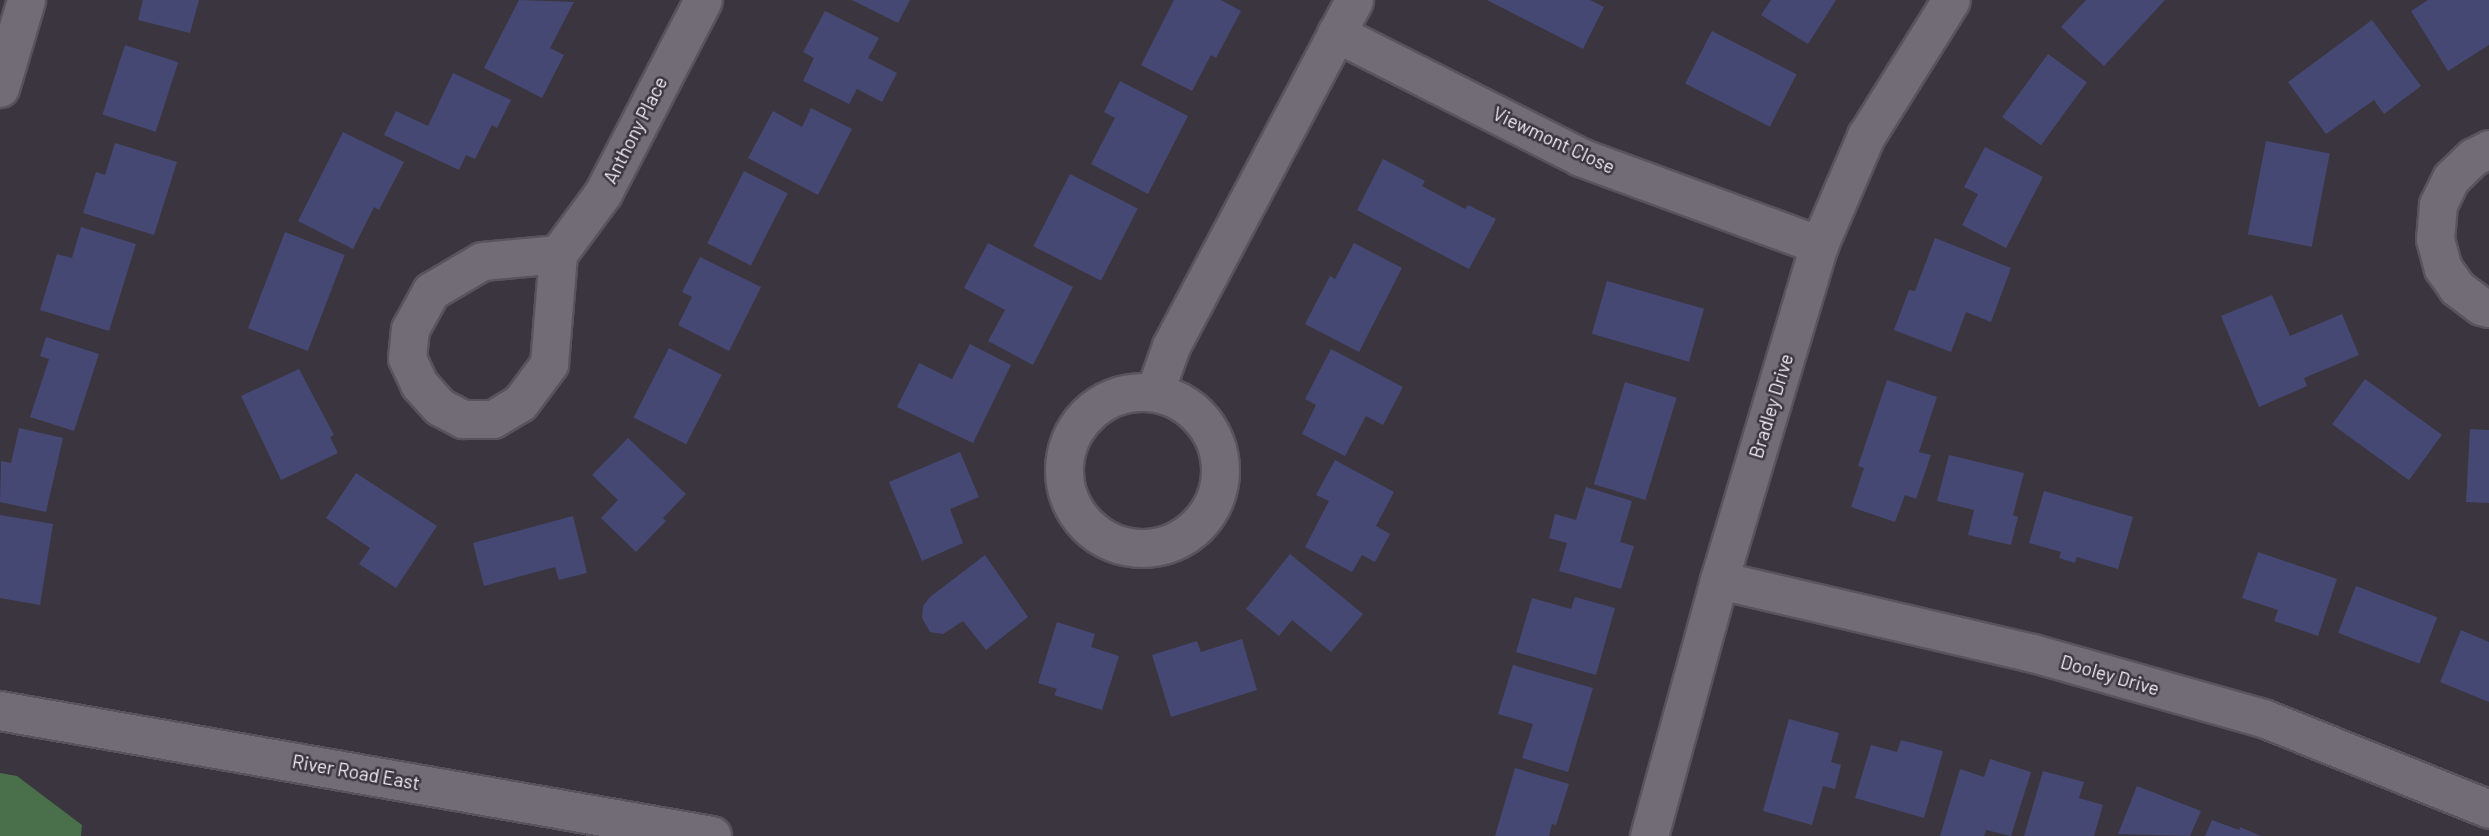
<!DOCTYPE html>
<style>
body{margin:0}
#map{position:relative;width:2489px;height:836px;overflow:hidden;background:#3a353f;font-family:Barlow,sans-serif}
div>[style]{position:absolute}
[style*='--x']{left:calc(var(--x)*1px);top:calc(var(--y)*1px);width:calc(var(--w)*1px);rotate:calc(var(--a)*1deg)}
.forest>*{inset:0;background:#49704b}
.building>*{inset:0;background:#464874;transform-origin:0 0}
.roads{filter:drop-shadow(2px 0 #58545c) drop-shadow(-2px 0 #58545c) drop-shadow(0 2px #58545c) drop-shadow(0 -2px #58545c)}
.street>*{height:37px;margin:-18.5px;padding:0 18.5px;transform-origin:18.5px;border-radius:18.5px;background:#716c76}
.street>.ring{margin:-18.5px;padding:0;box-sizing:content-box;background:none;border:37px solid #716c76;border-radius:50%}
.secondary>*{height:38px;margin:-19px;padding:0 19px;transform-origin:19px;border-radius:19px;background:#716c76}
span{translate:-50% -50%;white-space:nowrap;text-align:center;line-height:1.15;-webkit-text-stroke:5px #3a353f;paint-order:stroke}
.street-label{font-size:19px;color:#f4f1f7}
</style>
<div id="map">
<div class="forest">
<i style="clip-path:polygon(0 773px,17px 776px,82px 825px,81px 836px,0 836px)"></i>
</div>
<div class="building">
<i style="clip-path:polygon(143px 0,199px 0,190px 33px,138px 20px)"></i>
<i style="clip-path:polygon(519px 0,574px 2px,550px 48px,564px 55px,542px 98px,484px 68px)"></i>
<i style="clip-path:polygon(852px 0,910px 0,898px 23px)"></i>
<i style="clip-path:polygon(1174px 0,1221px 0,1241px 11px,1216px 58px,1211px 55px,1192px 91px,1141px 65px)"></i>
<i style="clip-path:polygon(1487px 0,1590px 0,1604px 7px,1583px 49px)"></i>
<i style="clip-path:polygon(1771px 0,1836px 0,1808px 44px,1761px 15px)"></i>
<i style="clip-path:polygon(2086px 0,2165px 0,2104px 66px,2061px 27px)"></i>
<i style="clip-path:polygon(2428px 0,2489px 0,2489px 45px,2448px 71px,2411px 11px)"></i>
<i style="clip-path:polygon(825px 11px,879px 38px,868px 58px,897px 73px,882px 102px,857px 89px,849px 104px,803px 81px,814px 58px,803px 52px)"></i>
<i style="clip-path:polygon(2372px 20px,2421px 86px,2384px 114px,2374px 100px,2326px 134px,2288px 82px)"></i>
<i style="left:1712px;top:31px;width:95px;height:59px;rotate:27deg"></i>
<i style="left:125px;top:45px;width:56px;height:73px;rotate:18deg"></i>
<i style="left:2048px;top:54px;width:48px;height:78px;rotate:36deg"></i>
<i style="clip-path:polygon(453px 73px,511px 100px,497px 128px,492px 125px,475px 159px,466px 155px,459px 170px,384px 135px,396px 111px,428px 126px)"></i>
<i style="clip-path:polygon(1120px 81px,1188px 116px,1148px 194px,1091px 164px,1115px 118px,1104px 112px)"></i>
<i style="clip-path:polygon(811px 108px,852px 129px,818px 195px,748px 158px,773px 111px,802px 127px)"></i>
<i style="clip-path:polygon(343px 132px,404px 162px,379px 210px,374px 207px,353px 249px,298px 221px)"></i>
<i style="left:2266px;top:141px;width:65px;height:95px;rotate:11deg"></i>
<i style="clip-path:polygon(115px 143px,177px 162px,154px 235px,83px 213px,96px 172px,105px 175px)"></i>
<i style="clip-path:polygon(1985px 147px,2043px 177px,2006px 248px,1962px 225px,1978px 194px,1964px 187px)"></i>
<i style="clip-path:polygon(1383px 159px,1425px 181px,1422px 186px,1465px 209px,1468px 205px,1496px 219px,1469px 269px,1357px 210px)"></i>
<i style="left:744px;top:171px;width:49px;height:81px;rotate:27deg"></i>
<i style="left:1070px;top:174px;width:76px;height:81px;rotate:27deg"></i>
<i style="clip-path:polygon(81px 227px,136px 244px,109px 331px,40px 310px,57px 254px,72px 258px)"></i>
<i style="left:285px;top:232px;width:64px;height:103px;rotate:21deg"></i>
<i style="clip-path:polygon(1935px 238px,2011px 268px,1991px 322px,1966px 312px,1951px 352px,1894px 330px,1909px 290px,1915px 291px)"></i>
<i style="clip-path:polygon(988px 243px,1073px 287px,1033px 365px,988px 341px,1005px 310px,964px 288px)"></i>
<i style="clip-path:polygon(1354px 243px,1402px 268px,1359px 352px,1305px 324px,1330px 276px,1335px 279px)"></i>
<i style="clip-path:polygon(700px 257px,761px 287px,729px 351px,678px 325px,692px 297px,682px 292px)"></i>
<i style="left:1607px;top:281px;width:101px;height:55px;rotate:16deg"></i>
<i style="clip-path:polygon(2272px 295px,2290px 336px,2342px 314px,2359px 355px,2304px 378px,2307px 386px,2259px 407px,2221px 316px)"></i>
<i style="clip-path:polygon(46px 337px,99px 354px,74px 431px,30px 417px,49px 359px,40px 356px)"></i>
<i style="clip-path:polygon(970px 344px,1011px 365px,973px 443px,897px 407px,919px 363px,952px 379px)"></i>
<i style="left:669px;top:348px;width:59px;height:78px;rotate:27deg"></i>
<i style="clip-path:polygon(1331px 349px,1403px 387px,1383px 425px,1366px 416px,1345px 456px,1302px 434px,1316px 405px,1305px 399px)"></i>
<i style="clip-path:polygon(299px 369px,334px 435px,330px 437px,338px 453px,281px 480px,241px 396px)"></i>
<i style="left:2365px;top:379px;width:95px;height:56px;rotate:36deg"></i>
<i style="clip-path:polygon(1887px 380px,1937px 397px,1919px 452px,1931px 455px,1916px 499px,1905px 495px,1895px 522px,1851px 507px,1864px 468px,1858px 466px)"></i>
<i style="left:1625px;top:382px;width:54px;height:107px;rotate:17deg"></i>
<i style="clip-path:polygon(19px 428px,63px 438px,46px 512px,0 502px,1px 461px,11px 463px)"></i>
<i style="clip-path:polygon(2470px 429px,2489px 430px,2489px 503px,2466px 502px)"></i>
<i style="clip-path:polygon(628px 438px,686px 494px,663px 518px,666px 521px,636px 552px,601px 518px,618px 500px,592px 475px)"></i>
<i style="clip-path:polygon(960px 452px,979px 497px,950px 509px,963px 543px,922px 561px,889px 482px)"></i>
<i style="clip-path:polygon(1949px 455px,2024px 473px,2013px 515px,2018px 517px,2011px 545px,1968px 535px,1974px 510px,1937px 501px)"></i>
<i style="clip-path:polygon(1335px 460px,1394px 492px,1376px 526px,1390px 534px,1375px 562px,1362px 555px,1352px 572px,1305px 547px,1329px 501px,1316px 495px)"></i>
<i style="clip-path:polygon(356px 473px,437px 526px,396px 588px,359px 564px,370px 548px,326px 518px)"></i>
<i style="clip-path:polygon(1586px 487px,1632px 501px,1620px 542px,1634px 546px,1621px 589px,1559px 571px,1567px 543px,1549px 538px,1555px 514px,1576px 520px)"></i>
<i style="clip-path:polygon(2044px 491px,2133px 517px,2118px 569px,2077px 557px,2075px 563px,2059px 558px,2061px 552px,2029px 543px)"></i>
<i style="clip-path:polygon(0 515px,53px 524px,40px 605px,0 598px)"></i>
<i style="clip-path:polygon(573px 516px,587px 573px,559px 580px,555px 567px,484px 586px,473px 543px)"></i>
<i style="clip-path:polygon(2258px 552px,2337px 579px,2318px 636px,2274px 621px,2278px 610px,2242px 598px)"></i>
<i style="clip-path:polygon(1290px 554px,1363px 614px,1331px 652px,1292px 620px,1279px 636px,1246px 609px)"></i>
<i style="clip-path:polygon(985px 555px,1028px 617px,986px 650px,963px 621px,943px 634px,930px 632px,922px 618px,923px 606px,930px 597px)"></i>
<i style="left:2356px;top:586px;width:87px;height:50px;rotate:21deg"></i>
<i style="clip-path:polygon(1575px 597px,1615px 608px,1596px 675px,1516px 652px,1532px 598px,1571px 609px)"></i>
<i style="clip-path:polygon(1057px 622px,1095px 634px,1091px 647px,1119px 656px,1102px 710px,1054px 695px,1057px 689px,1038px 683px)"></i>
<i style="clip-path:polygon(2461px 630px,2489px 642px,2489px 702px,2440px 682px)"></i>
<i style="clip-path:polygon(1242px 639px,1257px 690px,1171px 717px,1152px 655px,1197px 641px,1201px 652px)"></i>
<i style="clip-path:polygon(1513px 665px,1593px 688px,1568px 772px,1522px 758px,1533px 724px,1498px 714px)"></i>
<i style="clip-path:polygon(1789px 719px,1839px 733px,1831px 762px,1841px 765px,1835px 789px,1823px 786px,1812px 825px,1763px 811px)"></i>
<i style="clip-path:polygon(1901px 740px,1943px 751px,1924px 818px,1855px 798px,1871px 745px,1897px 752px)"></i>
<i style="clip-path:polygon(1990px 759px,2031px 772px,2011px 836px,1986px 830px,1984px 836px,1940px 836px,1960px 769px,1984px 777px)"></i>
<i style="clip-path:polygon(1515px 768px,1569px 784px,1556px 825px,1552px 824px,1549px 836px,1495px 836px)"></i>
<i style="clip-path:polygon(2043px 771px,2084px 782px,2079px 798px,2103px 805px,2094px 836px,2024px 836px)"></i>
<i style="clip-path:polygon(2137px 786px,2201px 811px,2190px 836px,2118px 834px)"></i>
<i style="clip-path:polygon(2212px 820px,2239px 830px,2240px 827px,2261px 836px,2205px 836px)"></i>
</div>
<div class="roads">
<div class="street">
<i style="--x:1336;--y:33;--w:274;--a:26.9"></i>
<i style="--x:1580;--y:157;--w:255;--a:20.2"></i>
<i style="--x:0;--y:88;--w:92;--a:-73.5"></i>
<i style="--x:2489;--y:149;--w:18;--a:153"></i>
<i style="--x:2473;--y:157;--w:30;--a:136"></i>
<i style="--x:2451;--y:178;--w:30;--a:116"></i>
<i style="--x:2438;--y:205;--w:34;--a:95"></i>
<i style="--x:2435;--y:239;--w:30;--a:75"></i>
<i style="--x:2443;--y:268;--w:24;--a:55"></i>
<i style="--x:2457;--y:288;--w:30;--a:37"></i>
<i style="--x:2481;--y:306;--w:8;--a:14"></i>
<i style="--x:558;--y:254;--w:76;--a:174.7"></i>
<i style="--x:482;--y:261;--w:59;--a:149.5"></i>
<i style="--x:431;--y:291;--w:43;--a:118.9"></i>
<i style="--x:410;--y:329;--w:29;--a:96"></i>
<i style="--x:407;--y:358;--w:29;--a:65"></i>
<i style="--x:419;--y:384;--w:31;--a:48"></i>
<i style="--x:440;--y:407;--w:26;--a:28"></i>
<i style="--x:463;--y:419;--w:30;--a:0"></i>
<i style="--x:493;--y:419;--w:31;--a:-31"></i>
<i style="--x:520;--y:403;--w:49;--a:-53.4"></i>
<i style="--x:549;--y:364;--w:110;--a:-85.3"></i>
<i style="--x:558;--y:254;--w:76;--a:-53.6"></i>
<i style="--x:603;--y:193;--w:217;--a:-62.6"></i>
<i style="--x:1155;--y:391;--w:48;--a:-70.4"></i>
<i style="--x:1171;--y:346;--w:391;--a:-62.1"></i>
<i class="ring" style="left:1064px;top:392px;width:119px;height:119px"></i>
<i style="--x:1719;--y:580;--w:322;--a:13.1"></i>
<i style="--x:2033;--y:653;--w:239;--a:15.8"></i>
<i style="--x:2263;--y:718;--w:244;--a:21.9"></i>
<i style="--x:1649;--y:836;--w:265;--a:-74.7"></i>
<i style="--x:1719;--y:580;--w:350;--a:-73.4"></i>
<i style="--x:1819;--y:245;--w:119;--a:-66.7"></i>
<i style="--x:1866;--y:136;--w:160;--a:-58"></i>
</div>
<div class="secondary">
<i style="--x:0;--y:711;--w:723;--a:9.96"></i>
</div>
</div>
<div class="street-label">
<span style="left:635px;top:130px;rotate:-63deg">Anthony Place</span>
<span style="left:1554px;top:140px;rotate:25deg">Viewmont Close</span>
<span style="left:1771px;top:406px;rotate:-73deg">Bradley Drive</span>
<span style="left:2110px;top:675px;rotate:16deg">Dooley Drive</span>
<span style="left:356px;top:772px;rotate:10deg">River Road East</span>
</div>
</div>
